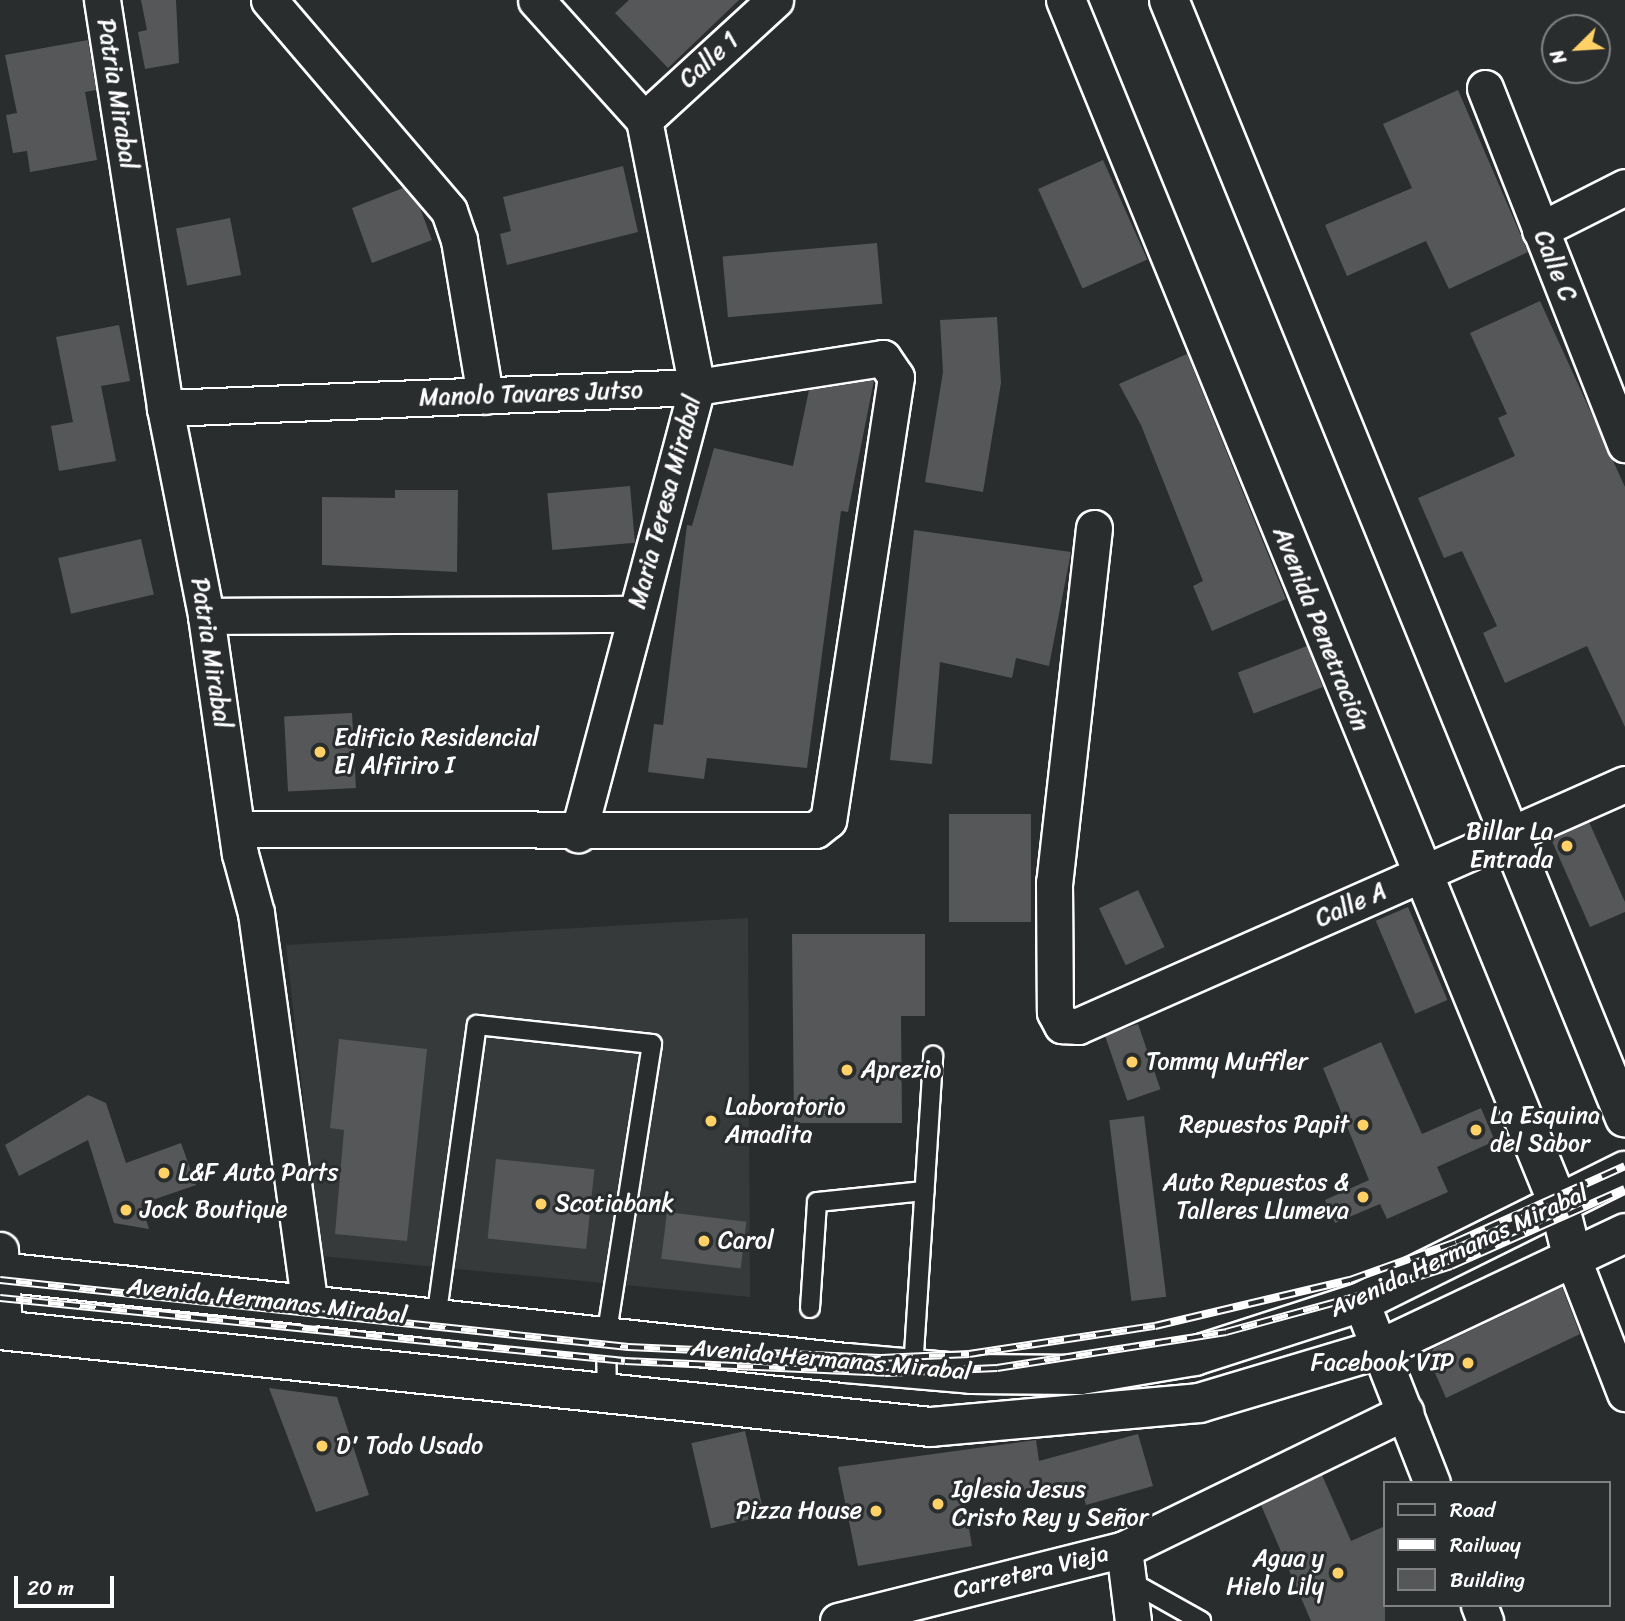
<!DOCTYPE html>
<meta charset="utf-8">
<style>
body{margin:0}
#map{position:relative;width:1625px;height:1621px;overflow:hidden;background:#2a2d2e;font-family:Sriracha,sans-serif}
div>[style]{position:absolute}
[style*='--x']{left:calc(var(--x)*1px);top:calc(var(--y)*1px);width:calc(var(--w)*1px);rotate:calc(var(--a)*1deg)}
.built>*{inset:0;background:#373a3b}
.building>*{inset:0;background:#555758;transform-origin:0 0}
.roads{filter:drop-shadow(2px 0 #fff) drop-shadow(-2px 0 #fff) drop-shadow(0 2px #fff) drop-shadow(0 -2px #fff)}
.lane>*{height:18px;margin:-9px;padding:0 9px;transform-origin:9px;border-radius:9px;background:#2a2d2e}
.street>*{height:35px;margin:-17.5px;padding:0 17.5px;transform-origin:17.5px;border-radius:17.5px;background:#2a2d2e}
.secondary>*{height:38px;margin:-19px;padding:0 19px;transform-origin:19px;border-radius:19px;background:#2a2d2e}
.primary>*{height:38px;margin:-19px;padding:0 19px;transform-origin:19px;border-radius:19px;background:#2a2d2e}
.rail>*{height:8px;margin-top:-4px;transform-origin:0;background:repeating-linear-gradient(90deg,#2a2d2e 0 16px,#fff 0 32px);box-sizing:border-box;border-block:2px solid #fff}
.dots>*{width:19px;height:19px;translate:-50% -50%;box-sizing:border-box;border:4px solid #2a2d2e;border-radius:50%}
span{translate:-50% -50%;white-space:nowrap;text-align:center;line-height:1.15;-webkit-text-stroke:6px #2a2d2e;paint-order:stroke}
.street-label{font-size:24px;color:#fff}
.poi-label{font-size:24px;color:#fff}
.left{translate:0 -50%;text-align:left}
.right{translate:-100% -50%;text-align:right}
.legend{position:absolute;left:1383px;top:1481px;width:228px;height:126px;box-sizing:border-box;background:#2a2d2e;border:2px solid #7f8182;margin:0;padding:9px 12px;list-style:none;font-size:21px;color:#fff}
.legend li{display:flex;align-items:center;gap:14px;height:35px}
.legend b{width:35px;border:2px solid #7f8182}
.north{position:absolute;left:1541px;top:14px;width:70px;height:70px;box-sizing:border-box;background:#2a2d2e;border:2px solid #7f8182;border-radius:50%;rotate:246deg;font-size:19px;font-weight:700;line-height:28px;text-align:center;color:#fff}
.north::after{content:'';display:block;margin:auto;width:24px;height:32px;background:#ffd166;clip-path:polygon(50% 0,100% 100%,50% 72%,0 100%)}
.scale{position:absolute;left:14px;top:1576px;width:100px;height:32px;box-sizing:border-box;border:4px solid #fff;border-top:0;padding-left:9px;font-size:21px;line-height:24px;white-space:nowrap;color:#fff;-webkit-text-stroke:5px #2a2d2e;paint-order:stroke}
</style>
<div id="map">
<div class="built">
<i style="clip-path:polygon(748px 918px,750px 1297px,321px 1256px,286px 945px)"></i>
</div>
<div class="building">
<i style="clip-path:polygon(141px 0,176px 0,179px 63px,145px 69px,138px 32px,147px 30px)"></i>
<i style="clip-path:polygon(629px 0,739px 0,668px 68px,615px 13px)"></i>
<i style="clip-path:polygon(88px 40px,96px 90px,85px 92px,97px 160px,30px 172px,27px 151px,13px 153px,6px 115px,17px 113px,5px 55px)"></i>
<i style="clip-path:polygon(1458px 90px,1528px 252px,1449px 289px,1426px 241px,1347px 276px,1325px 225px,1412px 188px,1383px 124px)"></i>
<i style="left:1103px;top:160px;width:109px;height:71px;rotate:66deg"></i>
<i style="clip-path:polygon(623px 166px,638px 232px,507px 265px,500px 234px,511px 231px,503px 197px)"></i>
<i style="clip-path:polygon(403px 188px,420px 208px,432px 240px,372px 263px,352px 208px)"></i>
<i style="left:230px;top:218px;width:58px;height:55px;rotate:79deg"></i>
<i style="left:877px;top:243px;width:61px;height:155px;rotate:85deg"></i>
<i style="clip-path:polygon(1540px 301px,1625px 487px,1625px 727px,1587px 646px,1505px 683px,1483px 633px,1497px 626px,1462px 551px,1444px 558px,1418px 498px,1515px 456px,1498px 418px,1507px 414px,1470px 333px)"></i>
<i style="clip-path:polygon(997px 317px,1001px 383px,983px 492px,925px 482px,943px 372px,940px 320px)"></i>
<i style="clip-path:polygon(119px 325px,130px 381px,101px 386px,116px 461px,59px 471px,51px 426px,73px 422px,56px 337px)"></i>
<i style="clip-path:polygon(1187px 354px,1286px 599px,1212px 631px,1193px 586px,1203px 581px,1141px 425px,1119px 384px)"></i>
<i style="clip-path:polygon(874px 380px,848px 512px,841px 511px,807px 768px,707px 758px,704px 779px,648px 772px,654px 724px,663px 725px,687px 525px,692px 526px,714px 448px,793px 466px,809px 390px)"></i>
<i style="left:630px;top:486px;width:57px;height:83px;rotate:85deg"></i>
<i style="clip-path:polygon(395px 490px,458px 490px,457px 572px,322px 565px,322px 497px,395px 498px)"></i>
<i style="clip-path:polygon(914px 530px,1071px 552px,1049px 666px,1016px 658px,1012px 678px,940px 662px,932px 764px,890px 760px)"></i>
<i style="left:141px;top:539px;width:57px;height:85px;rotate:77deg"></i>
<i style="left:1307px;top:646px;width:44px;height:74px;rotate:69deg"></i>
<i style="left:352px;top:713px;width:75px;height:68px;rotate:87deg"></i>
<i style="left:949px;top:814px;width:82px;height:108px"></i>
<i style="clip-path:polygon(1589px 822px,1625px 902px,1625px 912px,1590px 927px,1551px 839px)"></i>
<i style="left:1138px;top:890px;width:63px;height:43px;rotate:65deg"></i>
<i style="left:1408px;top:907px;width:101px;height:35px;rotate:67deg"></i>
<i style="clip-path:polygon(792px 934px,925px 934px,925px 1016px,901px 1016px,902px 1123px,794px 1123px)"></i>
<i style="left:1138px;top:1024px;width:69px;height:35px;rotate:71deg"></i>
<i style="clip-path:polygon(339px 1039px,427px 1049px,407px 1241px,335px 1234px,344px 1130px,330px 1128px)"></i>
<i style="clip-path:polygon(1381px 1042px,1422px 1134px,1481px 1108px,1495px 1141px,1437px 1167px,1448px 1192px,1387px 1219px,1380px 1204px,1335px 1223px,1325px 1200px,1369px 1180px,1323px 1068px)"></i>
<i style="clip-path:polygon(88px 1095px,106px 1103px,126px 1163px,181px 1143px,196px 1185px,141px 1204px,149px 1229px,114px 1223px,88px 1140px,19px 1176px,5px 1145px)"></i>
<i style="left:1144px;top:1116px;width:182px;height:35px;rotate:83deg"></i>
<i style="left:496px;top:1159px;width:99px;height:80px;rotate:6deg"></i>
<i style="left:667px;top:1212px;width:80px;height:47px;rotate:7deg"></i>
<i style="clip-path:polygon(1562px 1287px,1580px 1334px,1446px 1398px,1428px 1357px,1434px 1348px)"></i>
<i style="clip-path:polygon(269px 1388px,337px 1397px,369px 1495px,316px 1512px)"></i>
<i style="left:745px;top:1431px;width:87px;height:55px;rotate:77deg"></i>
<i style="clip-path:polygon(1138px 1434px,1153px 1486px,1086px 1505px,1079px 1481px,964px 1500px,972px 1546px,858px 1566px,838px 1467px,1036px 1440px,1039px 1461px)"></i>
<i style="clip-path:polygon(1322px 1475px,1351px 1541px,1385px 1526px,1385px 1621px,1311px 1621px,1261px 1505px)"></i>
</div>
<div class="roads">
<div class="lane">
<i style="--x:810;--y:1308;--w:106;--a:-86.2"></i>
<i style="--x:817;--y:1202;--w:108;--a:-5.9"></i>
<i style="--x:436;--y:1319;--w:297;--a:-82.1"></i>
<i style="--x:477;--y:1025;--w:176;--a:6.2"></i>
<i style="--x:652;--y:1044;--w:299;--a:98.9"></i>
<i style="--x:606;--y:1339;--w:56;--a:89"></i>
<i style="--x:913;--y:1369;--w:314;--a:-86.3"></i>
<i style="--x:1128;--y:1580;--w:84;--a:29.3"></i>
</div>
<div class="street">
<i style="--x:102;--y:0;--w:413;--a:81.2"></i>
<i style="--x:165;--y:408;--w:212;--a:78.8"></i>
<i style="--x:206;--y:616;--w:240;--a:81.9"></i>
<i style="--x:240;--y:854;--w:61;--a:74.8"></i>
<i style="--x:256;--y:913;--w:399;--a:82.2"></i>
<i style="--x:269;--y:0;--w:277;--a:49.5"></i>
<i style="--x:449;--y:211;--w:31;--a:71"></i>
<i style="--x:459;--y:240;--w:158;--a:80.5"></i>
<i style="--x:536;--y:0;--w:161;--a:48"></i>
<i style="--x:644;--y:120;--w:272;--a:78.8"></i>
<i style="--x:697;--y:387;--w:463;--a:104.9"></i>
<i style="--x:1485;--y:88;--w:383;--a:68.5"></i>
<i style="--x:644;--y:120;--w:178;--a:-42.5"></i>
<i style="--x:1540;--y:230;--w:95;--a:-26.8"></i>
<i style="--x:165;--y:408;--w:532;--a:-2.26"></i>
<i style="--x:697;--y:387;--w:188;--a:-8.9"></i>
<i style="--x:883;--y:358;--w:23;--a:56"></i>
<i style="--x:896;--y:377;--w:448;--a:98.7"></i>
<i style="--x:828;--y:820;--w:16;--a:142"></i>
<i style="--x:815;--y:830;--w:576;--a:-179.9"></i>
<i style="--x:1094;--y:528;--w:356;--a:96.4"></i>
<i style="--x:1054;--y:882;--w:130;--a:89.6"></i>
<i style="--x:1055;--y:1012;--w:15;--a:62"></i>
<i style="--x:1062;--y:1025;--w:16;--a:4"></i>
<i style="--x:1078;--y:1026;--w:598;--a:-23.87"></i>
<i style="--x:206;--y:616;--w:429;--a:-0.3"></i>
<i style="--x:0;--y:1250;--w:80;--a:87.1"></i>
<i style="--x:1573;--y:1259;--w:144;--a:68.8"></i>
<i style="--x:1361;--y:1302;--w:194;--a:68.6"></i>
<i style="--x:1124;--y:1549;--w:73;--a:82.9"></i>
<i style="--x:1479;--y:1605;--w:17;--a:69"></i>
<i style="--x:838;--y:1621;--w:295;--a:-14.1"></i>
<i style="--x:1124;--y:1549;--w:313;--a:-26"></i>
</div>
<div class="secondary">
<i style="--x:1066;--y:0;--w:1305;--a:67.76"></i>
<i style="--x:1560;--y:1208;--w:53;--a:75.7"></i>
<i style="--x:1169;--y:0;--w:1207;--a:67.81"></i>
</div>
<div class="primary">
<i style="--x:0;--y:1272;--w:851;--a:6.14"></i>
<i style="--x:846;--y:1363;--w:125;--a:5"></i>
<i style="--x:971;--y:1374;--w:110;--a:0.5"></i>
<i style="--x:1081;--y:1375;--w:115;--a:-9.5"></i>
<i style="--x:1194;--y:1356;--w:176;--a:-17.9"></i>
<i style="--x:1361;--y:1302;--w:295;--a:-26.4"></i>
<i style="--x:0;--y:1330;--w:936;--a:5.95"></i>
<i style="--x:931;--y:1427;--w:269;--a:-5.1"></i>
<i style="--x:1199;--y:1403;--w:189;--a:-16.6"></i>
<i style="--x:1380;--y:1349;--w:271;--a:-25.3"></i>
</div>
</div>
<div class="rail">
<i style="--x:0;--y:1280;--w:632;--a:6.09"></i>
<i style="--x:628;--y:1347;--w:253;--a:2.5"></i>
<i style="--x:881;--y:1358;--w:88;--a:-2.6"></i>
<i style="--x:969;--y:1354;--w:188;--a:-8.6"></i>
<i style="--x:1155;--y:1326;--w:200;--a:-13.3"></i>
<i style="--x:1350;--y:1280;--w:113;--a:-19.7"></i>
<i style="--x:1456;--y:1242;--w:185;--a:-24.2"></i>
<i style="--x:0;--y:1298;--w:628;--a:5.76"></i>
<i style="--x:625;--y:1361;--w:260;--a:2.6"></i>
<i style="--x:885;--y:1373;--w:112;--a:-2.6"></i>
<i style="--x:997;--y:1368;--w:232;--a:-8.9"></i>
<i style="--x:1226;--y:1332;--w:130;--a:-15.2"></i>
<i style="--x:1351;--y:1298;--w:105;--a:-17.7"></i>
<i style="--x:1451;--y:1266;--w:190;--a:-23.9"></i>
</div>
<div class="dots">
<i style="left:320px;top:752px;background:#ffd166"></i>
<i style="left:1567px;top:846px;background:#ffd166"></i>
<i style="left:1132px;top:1062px;background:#ffd166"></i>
<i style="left:847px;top:1070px;background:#ffd166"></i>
<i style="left:711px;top:1121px;background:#ffd166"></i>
<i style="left:1363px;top:1125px;background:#ffd166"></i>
<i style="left:1476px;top:1130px;background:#ffd166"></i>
<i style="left:164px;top:1173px;background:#ffd166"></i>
<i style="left:1363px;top:1197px;background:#ffd166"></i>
<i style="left:541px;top:1204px;background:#ffd166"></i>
<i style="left:126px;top:1210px;background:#ffd166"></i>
<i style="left:704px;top:1241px;background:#ffd166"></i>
<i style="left:1468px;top:1363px;background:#ffd166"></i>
<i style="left:322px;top:1446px;background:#ffd166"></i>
<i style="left:938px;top:1504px;background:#ffd166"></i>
<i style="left:876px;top:1511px;background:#ffd166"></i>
<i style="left:1338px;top:1573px;background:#ffd166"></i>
</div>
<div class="street-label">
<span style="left:709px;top:60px;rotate:-42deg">Calle 1</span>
<span style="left:117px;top:94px;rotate:81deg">Patria Mirabal</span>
<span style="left:1555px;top:266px;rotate:68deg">Calle C</span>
<span style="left:531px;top:394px;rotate:-2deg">Manolo Tavares Jutso</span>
<span style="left:665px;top:502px;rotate:-75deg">Maria Teresa Mirabal</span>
<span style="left:1321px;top:629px;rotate:68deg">Avenida Penetración</span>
<span style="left:211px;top:653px;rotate:81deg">Patria Mirabal</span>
<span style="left:1351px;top:905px;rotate:-24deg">Calle A</span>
<span style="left:1459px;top:1251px;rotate:-25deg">Avenida Hermanas Mirabal</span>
<span style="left:267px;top:1301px;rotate:6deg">Avenida Hermanas Mirabal</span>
<span style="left:831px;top:1360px;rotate:5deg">Avenida Hermanas Mirabal</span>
<span style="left:1031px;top:1572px;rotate:-14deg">Carretera Vieja</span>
</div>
<div class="poi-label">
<span class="left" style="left:334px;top:752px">Edificio Residencial<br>El Alfiriro I</span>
<span class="right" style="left:1553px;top:846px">Billar La<br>Entrada</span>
<span class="left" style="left:1146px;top:1062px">Tommy Muffler</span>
<span class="left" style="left:861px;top:1070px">Aprezio</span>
<span class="left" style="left:725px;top:1121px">Laboratorio<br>Amadita</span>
<span class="left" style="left:1490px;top:1130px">La Esquina<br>del Sabor</span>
<span class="right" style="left:1349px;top:1125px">Repuestos Papit</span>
<span class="left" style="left:178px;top:1173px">L&amp;F Auto Parts</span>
<span class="right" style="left:1349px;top:1197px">Auto Repuestos &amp;<br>Talleres Llumeva</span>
<span class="left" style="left:555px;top:1204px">Scotiabank</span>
<span class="left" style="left:140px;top:1210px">Jock Boutique</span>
<span class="left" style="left:718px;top:1241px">Carol</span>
<span class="right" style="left:1454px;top:1363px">Facebook VIP</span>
<span class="left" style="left:336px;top:1446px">D' Todo Usado</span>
<span class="left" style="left:952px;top:1504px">Iglesia Jesus<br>Cristo Rey y Señor</span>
<span class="right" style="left:862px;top:1511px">Pizza House</span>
<span class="right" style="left:1324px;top:1573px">Agua y<br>Hielo Lily</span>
</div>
<ul class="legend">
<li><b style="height:9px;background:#2a2d2e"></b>Road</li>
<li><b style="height:9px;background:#fff"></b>Railway</li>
<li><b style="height:19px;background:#555758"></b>Building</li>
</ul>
<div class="north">N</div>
<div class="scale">20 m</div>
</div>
